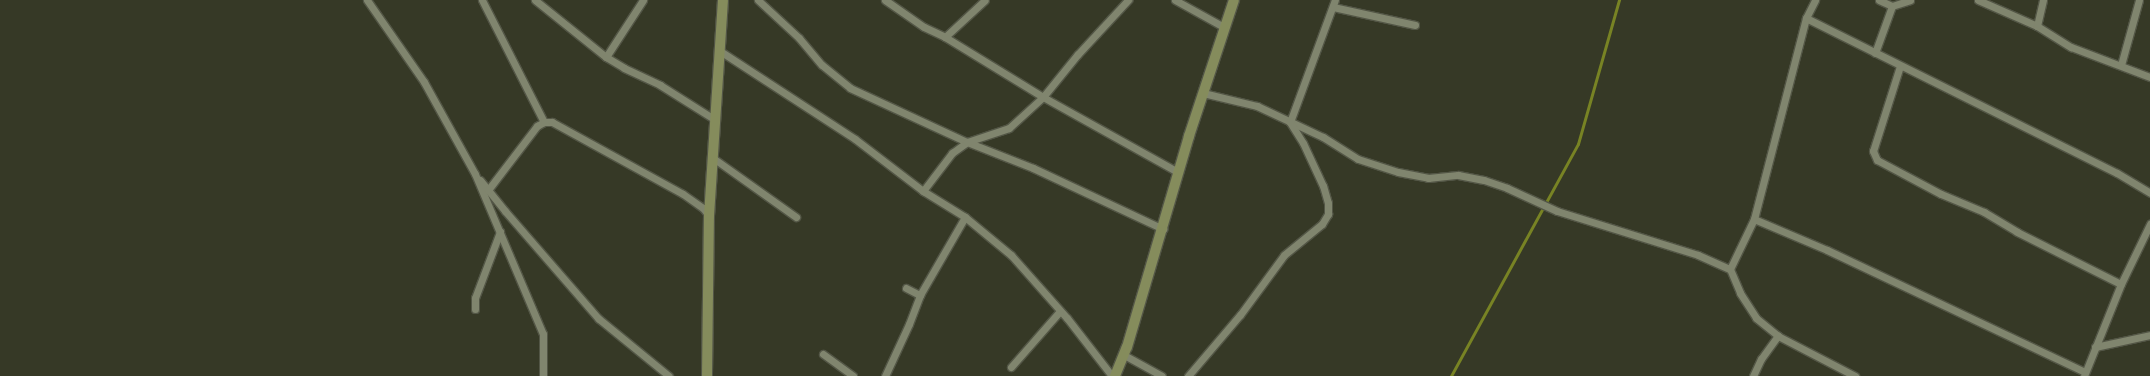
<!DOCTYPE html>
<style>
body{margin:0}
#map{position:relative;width:2150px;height:376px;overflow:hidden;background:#363926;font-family:"Varela Round",sans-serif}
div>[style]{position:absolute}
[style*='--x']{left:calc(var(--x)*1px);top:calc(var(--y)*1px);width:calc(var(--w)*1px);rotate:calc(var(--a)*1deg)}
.stream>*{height:2.5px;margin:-1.25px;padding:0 1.25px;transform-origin:1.25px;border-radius:1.25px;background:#788324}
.roads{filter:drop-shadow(1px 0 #535646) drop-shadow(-1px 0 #535646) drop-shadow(0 1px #535646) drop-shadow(0 -1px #535646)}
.street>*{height:7px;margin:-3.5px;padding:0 3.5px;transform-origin:3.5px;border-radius:3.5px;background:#80856e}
.secondary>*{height:10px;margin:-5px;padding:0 5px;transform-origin:5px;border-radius:5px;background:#858c5c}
span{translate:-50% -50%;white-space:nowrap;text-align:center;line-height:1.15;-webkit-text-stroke:4px #1e1f17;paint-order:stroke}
</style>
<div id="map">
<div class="stream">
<i style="--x:1451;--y:376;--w:264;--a:-61.3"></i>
<i style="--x:1578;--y:144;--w:150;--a:-74.1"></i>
</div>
<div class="roads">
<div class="street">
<i style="--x:367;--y:0;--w:100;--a:55.2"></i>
<i style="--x:424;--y:82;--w:105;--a:61"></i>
<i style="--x:475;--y:174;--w:174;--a:67"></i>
<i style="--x:543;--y:334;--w:42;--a:90"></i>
<i style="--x:482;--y:0;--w:137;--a:63.1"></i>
<i style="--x:535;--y:0;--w:91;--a:38.8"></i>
<i style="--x:606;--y:57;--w:21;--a:31"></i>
<i style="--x:624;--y:68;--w:40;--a:25"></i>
<i style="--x:660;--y:85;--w:64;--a:32.2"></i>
<i style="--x:758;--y:0;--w:56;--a:42.8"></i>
<i style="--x:799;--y:38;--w:35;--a:50"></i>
<i style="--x:822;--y:65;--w:36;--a:39"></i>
<i style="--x:850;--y:88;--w:129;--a:24.8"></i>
<i style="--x:967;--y:142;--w:71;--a:21.5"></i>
<i style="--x:1033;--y:168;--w:144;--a:25.1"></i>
<i style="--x:885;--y:0;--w:47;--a:34.7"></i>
<i style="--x:924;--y:27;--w:23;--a:25"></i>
<i style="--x:945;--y:37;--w:115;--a:31.5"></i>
<i style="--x:1043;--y:97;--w:154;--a:29.1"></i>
<i style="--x:1175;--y:0;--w:56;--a:28.9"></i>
<i style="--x:1879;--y:0;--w:14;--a:25"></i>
<i style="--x:1978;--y:0;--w:64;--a:23.8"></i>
<i style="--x:2037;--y:26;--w:40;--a:32"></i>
<i style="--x:2071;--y:47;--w:85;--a:20.8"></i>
<i style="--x:1333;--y:7;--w:84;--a:12.4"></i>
<i style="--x:1806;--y:18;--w:347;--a:26.5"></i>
<i style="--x:2117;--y:173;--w:39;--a:31"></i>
<i style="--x:2037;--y:26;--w:27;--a:-77"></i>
<i style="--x:945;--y:37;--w:54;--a:-42.8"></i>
<i style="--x:720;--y:51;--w:161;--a:33.1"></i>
<i style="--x:855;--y:139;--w:86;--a:37.4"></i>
<i style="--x:923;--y:191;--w:49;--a:31.8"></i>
<i style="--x:965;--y:217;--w:60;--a:39.6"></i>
<i style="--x:1011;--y:255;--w:84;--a:48.4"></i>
<i style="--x:1067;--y:318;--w:73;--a:52.2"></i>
<i style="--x:1875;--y:53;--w:50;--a:-70.1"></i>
<i style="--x:1892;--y:6;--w:19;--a:-18"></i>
<i style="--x:606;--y:57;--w:68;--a:-57"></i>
<i style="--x:2121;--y:65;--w:67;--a:-74.5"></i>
<i style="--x:1900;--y:66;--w:89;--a:107.6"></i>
<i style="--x:1873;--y:151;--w:10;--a:66"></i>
<i style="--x:1877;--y:160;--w:72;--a:28"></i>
<i style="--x:1941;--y:194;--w:47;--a:22.7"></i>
<i style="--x:1984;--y:212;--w:39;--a:31"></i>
<i style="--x:2017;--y:232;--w:116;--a:26.6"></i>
<i style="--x:1203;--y:93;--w:56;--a:13.5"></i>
<i style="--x:1257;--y:106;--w:73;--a:25.2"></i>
<i style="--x:1323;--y:137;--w:41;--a:32.2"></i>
<i style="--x:1358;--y:159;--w:42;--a:18"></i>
<i style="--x:1398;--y:172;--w:31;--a:11"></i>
<i style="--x:1428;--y:178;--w:30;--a:-6"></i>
<i style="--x:1458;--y:175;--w:26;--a:11"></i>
<i style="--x:1484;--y:180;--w:24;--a:19"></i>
<i style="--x:1507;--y:188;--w:55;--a:24.7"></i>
<i style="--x:1557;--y:211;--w:148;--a:17.3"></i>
<i style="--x:1698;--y:255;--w:35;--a:24"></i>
<i style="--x:1730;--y:269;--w:26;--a:67"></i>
<i style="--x:1740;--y:293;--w:30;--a:57"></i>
<i style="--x:1756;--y:318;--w:28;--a:39"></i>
<i style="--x:1778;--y:336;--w:87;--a:27.5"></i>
<i style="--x:713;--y:158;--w:102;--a:35.4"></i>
<i style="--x:480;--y:180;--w:40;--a:51"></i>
<i style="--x:505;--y:211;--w:143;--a:49"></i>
<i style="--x:599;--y:319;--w:90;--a:39.2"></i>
<i style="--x:488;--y:190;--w:81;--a:-52.6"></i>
<i style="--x:537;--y:126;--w:8;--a:-30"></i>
<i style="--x:544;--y:122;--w:8;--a:0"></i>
<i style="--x:552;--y:122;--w:149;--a:28.8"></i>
<i style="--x:683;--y:194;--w:24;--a:35"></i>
<i style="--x:703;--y:208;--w:10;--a:53"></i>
<i style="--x:923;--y:191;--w:48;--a:-52.7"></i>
<i style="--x:952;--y:153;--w:19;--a:-36"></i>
<i style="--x:967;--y:142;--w:44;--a:-18.4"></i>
<i style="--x:1009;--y:128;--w:46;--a:-42.4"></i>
<i style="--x:1043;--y:97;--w:55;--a:-50.9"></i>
<i style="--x:1078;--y:54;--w:74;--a:-47.2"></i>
<i style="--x:1754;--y:219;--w:79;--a:23"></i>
<i style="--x:1827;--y:250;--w:285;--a:25.3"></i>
<i style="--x:1730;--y:269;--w:55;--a:-64.4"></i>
<i style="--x:1754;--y:219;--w:208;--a:-75.5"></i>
<i style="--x:1806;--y:18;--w:20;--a:-63"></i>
<i style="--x:906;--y:288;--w:16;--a:27"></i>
<i style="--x:475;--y:309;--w:11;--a:-90"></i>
<i style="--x:475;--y:298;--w:71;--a:-69.3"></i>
<i style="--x:2095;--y:347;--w:56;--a:-12.3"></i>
<i style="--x:823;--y:354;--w:37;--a:36"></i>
<i style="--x:1124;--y:355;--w:43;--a:28.9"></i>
<i style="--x:1011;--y:367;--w:74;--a:-48.8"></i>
<i style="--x:885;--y:376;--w:57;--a:-65.2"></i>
<i style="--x:909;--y:324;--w:31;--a:-69"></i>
<i style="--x:920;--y:295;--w:90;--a:-60"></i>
<i style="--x:1188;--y:376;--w:80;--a:-49.6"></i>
<i style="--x:1240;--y:315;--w:74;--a:-53.7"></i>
<i style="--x:1284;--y:255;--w:49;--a:-39.2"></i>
<i style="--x:1322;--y:224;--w:12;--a:-59"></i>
<i style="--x:1328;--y:214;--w:11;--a:-90"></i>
<i style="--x:1328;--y:203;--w:18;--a:-106"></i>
<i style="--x:1323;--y:186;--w:47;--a:-114.9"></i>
<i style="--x:1303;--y:143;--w:25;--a:-122"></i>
<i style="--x:1290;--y:122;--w:130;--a:-69.8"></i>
<i style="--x:1753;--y:376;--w:19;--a:-65"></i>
<i style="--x:1761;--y:359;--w:29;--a:-54"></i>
<i style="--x:2084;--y:376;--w:99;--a:-68.1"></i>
<i style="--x:2121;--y:284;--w:67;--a:-64.2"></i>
</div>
<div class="secondary">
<i style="--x:707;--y:376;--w:160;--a:-89.3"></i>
<i style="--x:709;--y:216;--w:216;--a:-86.3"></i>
<i style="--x:1115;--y:376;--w:31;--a:-68"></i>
<i style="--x:1127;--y:347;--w:220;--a:-73.6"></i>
<i style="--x:1189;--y:136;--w:143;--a:-71.7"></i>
</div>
</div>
</div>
